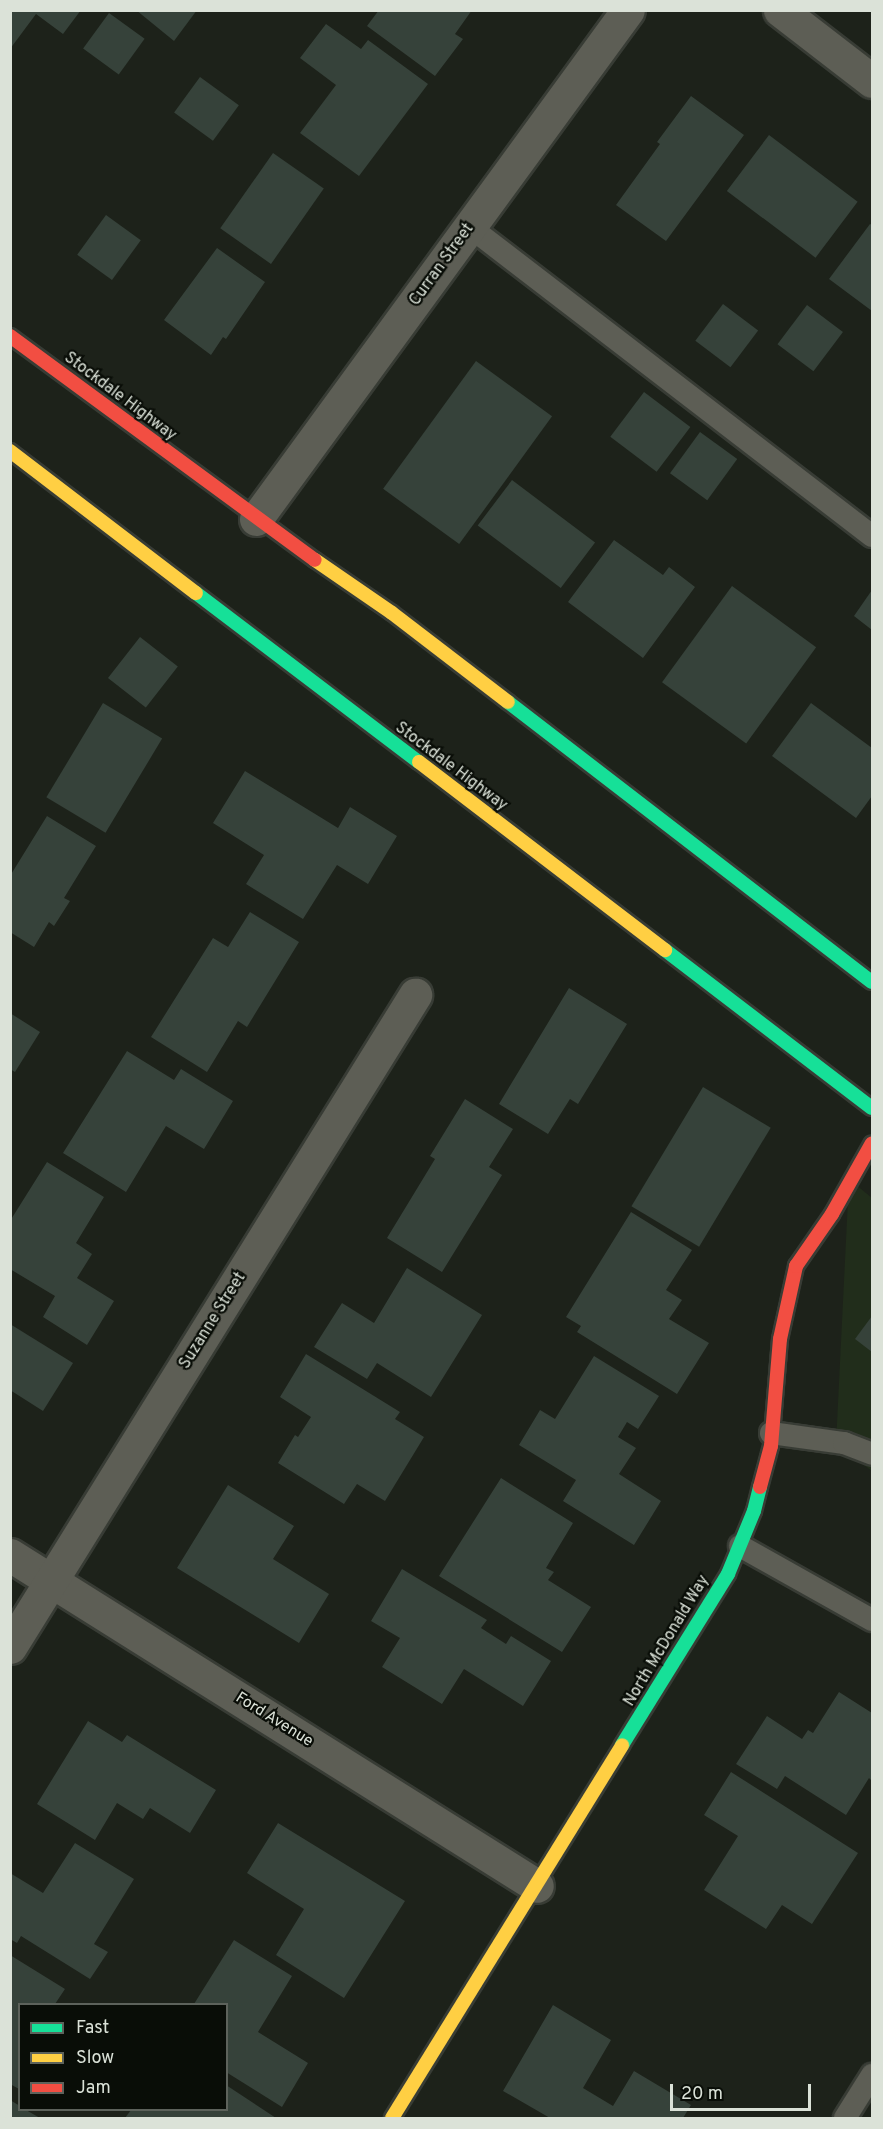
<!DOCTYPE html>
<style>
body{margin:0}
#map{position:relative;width:883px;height:2129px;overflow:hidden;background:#1d221a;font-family:Overpass,sans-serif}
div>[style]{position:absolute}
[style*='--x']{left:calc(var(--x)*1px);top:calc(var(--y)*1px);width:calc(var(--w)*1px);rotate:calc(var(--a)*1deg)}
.built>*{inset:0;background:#212d1b}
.building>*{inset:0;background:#36423a;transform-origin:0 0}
.roads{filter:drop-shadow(2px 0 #383c35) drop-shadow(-2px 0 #383c35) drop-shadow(0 2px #383c35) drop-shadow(0 -2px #383c35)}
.lane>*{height:22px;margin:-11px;padding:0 11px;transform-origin:11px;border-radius:11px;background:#5d5e55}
.street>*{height:33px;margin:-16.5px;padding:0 16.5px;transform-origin:16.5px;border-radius:16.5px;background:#5d5e55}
.fast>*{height:14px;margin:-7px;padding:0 7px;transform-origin:7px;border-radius:7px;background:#16e098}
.slow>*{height:14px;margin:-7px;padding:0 7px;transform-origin:7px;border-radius:7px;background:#ffcf43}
.jam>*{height:14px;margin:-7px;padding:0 7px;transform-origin:7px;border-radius:7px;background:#f24e42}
span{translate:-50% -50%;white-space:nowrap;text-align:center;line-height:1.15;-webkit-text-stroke:4.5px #090d07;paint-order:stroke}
.street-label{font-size:16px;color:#dbe2d8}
.frame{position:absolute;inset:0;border:12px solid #dbe2d8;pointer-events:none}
.legend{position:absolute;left:18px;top:2003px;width:210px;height:108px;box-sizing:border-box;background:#090d07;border:2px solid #5d625b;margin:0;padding:8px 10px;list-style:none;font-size:18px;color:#dbe2d8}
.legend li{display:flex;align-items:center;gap:12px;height:30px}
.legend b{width:30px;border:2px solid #5d625b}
.scale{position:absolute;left:670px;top:2084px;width:141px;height:27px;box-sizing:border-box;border:3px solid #dbe2d8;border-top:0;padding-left:8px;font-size:18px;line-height:21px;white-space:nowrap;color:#dbe2d8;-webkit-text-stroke:4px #090d07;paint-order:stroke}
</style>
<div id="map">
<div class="built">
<i style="clip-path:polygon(849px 1179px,872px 1198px,872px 1471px,836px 1444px)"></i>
</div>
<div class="building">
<i style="clip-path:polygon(10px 10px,81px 10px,63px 34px,36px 14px,10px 49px)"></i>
<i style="clip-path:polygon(136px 10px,197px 10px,174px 41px)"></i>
<i style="clip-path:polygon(379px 10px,472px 10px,455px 34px,463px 39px,435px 76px,367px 26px)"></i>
<i style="left:109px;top:13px;width:44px;height:44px;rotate:36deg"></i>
<i style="clip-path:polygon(326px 24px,361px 49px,368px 40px,428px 84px,359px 176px,300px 133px,336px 85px,300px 58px)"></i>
<i style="left:200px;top:77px;width:48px;height:44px;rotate:36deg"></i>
<i style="clip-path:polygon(691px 96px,744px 135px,666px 241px,616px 205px,660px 144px,657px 142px)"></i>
<i style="left:769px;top:135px;width:111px;height:70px;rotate:37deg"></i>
<i style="left:273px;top:153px;width:62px;height:92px;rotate:35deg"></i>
<i style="left:106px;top:215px;width:43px;height:49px;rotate:36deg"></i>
<i style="clip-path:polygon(870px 224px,872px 225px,872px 311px,829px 279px)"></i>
<i style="clip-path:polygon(217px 248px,265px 282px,226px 339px,223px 337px,211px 355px,164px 320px)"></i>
<i style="left:723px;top:304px;width:44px;height:46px;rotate:37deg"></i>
<i style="left:807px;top:305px;width:45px;height:49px;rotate:37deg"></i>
<i style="left:476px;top:361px;width:94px;height:158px;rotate:36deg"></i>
<i style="left:644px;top:392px;width:58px;height:56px;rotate:37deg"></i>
<i style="left:700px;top:432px;width:46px;height:51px;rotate:36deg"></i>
<i style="left:512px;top:480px;width:104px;height:57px;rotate:37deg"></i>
<i style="clip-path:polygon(614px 540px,663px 575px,669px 567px,695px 587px,643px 658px,568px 602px)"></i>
<i style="left:732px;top:586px;width:104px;height:119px;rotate:36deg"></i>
<i style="clip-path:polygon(872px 590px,872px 630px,854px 616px)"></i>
<i style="left:140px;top:637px;width:48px;height:52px;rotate:38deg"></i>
<i style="left:103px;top:703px;width:69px;height:110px;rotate:31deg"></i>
<i style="clip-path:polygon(811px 703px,872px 748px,872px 796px,856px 818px,772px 756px)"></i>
<i style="clip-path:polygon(245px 771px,338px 828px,350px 807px,397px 836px,368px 884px,337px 865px,303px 919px,246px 884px,264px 855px,213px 823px)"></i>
<i style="clip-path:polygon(47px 816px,96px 846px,64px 898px,70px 901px,54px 926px,49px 922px,34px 947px,10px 932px,10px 876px)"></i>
<i style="clip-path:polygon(250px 912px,299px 942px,247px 1027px,238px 1021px,207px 1072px,151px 1037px,213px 938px,228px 947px)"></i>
<i style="clip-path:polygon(569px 988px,627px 1024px,578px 1104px,570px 1099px,548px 1134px,499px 1104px)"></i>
<i style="clip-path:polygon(10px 1013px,40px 1032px,15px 1072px,10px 1069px)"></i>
<i style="clip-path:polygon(127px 1051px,174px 1080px,181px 1069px,233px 1101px,204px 1149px,166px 1126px,126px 1192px,63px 1153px)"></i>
<i style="left:703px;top:1087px;width:79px;height:139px;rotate:31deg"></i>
<i style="clip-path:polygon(465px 1099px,513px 1129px,489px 1167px,502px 1175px,442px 1272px,387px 1238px,435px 1159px,430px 1156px)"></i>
<i style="clip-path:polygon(47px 1162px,104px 1197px,76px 1243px,92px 1254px,77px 1278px,114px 1301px,87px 1345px,43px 1317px,55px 1296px,10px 1269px,10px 1221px)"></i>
<i style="clip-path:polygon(631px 1212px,692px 1250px,666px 1290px,682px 1300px,669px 1319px,709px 1343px,677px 1394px,577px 1332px,581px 1326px,566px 1317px)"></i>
<i style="clip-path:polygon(407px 1268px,482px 1315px,431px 1397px,377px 1363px,367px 1379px,314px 1347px,342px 1303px,374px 1323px)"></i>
<i style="clip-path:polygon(872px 1316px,872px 1352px,855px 1339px)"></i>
<i style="clip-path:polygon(10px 1324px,73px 1363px,43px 1411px,10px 1390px)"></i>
<i style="clip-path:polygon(306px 1354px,400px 1412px,395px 1419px,424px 1437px,385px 1501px,357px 1484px,344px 1504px,278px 1463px,295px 1435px,298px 1437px,311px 1417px,280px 1397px)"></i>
<i style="clip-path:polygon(594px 1356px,659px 1396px,638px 1429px,627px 1422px,618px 1437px,636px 1448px,619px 1474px,661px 1501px,634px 1545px,563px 1501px,576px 1480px,519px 1445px,540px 1410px,555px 1419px)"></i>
<i style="clip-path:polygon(501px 1478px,573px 1523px,546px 1568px,554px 1572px,548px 1580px,591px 1607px,562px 1652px,439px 1576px)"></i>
<i style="clip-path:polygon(228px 1485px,294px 1526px,273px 1559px,329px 1594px,299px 1643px,177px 1568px)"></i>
<i style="clip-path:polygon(402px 1569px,487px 1620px,481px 1628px,506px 1644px,511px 1636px,551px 1661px,523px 1706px,464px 1669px,442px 1704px,382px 1667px,400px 1638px,371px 1621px)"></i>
<i style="clip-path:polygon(839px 1692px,872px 1713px,872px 1781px,869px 1778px,846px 1815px,785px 1776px,777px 1789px,736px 1764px,767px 1716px,802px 1739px,808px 1730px,813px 1733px)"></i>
<i style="clip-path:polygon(88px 1721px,122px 1742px,127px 1735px,216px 1790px,190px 1833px,150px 1808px,143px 1819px,117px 1803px,95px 1840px,37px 1804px)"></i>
<i style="clip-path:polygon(731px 1772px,858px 1853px,812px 1924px,782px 1905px,766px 1929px,704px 1890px,738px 1836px,704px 1815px)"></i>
<i style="clip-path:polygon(278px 1823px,405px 1901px,344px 1998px,276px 1955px,304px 1909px,247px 1873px)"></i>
<i style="clip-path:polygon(75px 1843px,134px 1879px,94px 1944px,108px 1952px,90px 1979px,21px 1936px,17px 1943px,10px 1939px,10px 1873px,43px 1893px)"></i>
<i style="clip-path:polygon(234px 1940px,292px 1976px,258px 2032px,308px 2063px,282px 2107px,226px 2072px,226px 2004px,194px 2004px)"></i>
<i style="clip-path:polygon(10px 1955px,65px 1989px,55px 2004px,20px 2004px,19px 2089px,10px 2084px)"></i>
<i style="clip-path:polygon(553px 2005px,611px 2040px,583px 2088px,613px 2106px,634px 2071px,691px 2105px,683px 2118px,550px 2118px,503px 2091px)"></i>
<i style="clip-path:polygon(226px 2085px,276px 2118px,125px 2118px,131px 2110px,226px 2110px)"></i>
<i style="clip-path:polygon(10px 2100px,20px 2106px,20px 2110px,26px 2110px,40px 2118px,10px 2118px)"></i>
</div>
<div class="roads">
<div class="lane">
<i style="--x:470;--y:227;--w:507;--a:37.55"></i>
<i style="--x:771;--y:1433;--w:74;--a:7.8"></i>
<i style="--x:844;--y:1443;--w:30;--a:21"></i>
<i style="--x:740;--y:1546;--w:151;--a:29.3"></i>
<i style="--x:845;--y:2118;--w:51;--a:-57.9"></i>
</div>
<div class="street">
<i style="--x:780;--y:10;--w:116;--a:37.7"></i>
<i style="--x:256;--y:519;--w:630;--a:-53.84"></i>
<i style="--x:10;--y:1555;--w:622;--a:32.13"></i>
<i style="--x:10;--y:1647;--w:768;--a:-58.15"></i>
</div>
<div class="fast">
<i style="--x:196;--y:593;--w:280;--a:37.2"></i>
<i style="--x:508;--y:702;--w:459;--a:37.6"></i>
<i style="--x:665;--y:950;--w:260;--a:37.4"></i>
<i style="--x:622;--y:1745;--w:201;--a:-58.2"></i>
<i style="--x:728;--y:1574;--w:68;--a:-67.6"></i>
<i style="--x:754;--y:1511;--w:25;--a:-76"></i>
</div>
<div class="slow">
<i style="--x:10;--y:451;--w:234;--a:37.4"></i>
<i style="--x:315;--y:560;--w:93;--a:34.5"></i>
<i style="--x:392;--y:613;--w:146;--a:37.5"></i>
<i style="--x:419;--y:762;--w:310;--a:37.4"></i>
<i style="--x:392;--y:2118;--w:438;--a:-58.3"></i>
</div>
<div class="jam">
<i style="--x:10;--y:336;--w:378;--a:36.3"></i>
<i style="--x:760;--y:1487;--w:42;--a:-75"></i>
<i style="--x:771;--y:1446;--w:107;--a:-85.2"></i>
<i style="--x:780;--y:1339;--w:75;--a:-77.6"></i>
<i style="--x:796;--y:1266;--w:63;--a:-55.3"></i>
<i style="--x:832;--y:1214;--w:81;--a:-60.6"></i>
</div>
</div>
<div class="street-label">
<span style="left:442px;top:265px;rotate:-54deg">Curran Street</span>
<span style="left:120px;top:397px;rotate:37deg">Stockdale Highway</span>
<span style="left:451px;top:767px;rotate:37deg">Stockdale Highway</span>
<span style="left:213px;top:1321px;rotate:-58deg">Suzanne Street</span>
<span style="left:667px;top:1641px;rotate:-59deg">North McDonald Way</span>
<span style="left:274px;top:1720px;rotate:32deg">Ford Avenue</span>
</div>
<div class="frame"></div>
<ul class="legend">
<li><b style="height:8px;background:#16e098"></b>Fast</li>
<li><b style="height:8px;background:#ffcf43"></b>Slow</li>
<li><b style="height:8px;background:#f24e42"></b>Jam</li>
</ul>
<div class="scale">20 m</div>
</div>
